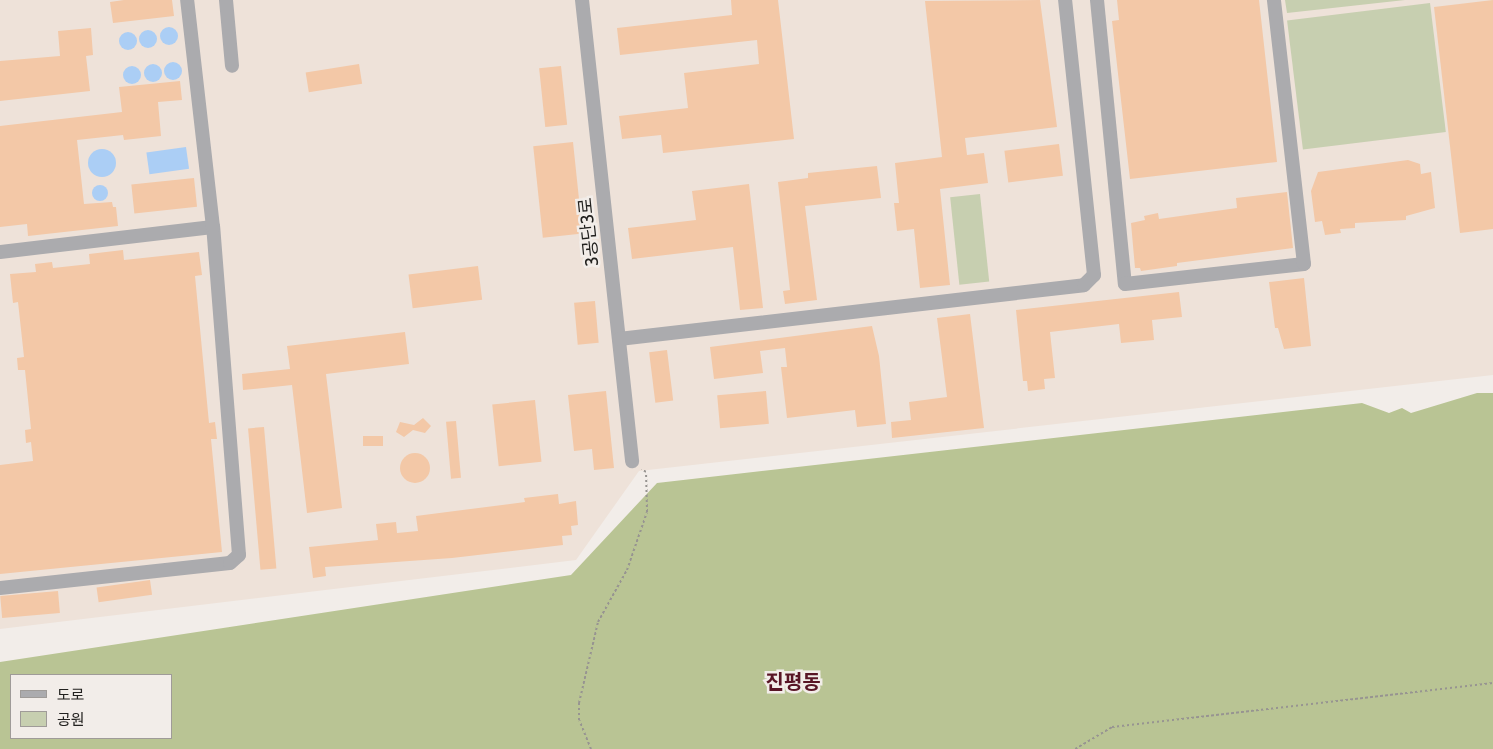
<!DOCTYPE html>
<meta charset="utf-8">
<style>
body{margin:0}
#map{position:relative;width:1493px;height:749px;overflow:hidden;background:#f2ede9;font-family:Cabin,"Noto Sans KR",sans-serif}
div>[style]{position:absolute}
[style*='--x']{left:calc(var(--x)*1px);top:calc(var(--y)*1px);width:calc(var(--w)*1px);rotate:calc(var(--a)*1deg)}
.built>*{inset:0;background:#eee2d9}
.green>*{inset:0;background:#c7cfb0;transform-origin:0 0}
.forest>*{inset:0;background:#b9c494}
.water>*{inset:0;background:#abcef5;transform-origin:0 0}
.round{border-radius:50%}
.building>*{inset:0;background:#f3c8a7;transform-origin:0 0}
.path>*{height:2px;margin-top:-1px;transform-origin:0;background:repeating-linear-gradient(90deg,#979491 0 2.5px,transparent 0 5px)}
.minor>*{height:14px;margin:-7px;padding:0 7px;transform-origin:7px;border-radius:7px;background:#ababae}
span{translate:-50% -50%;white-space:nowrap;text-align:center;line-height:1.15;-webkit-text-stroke:5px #f2ede9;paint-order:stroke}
.street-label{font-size:18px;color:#22211f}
.quarter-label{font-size:20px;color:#591525;font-weight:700}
.legend{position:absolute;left:10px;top:674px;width:162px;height:65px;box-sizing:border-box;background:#f2ede9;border:1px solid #9f9b98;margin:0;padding:6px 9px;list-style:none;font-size:15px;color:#22211f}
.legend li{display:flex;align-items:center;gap:10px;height:25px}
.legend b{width:25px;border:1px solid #9f9b98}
</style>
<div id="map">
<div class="built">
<i style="clip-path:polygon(0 0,1493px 0,1493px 375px,639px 471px,576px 560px,0 629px)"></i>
</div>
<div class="green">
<i style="clip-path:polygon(1285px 0,1405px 0,1287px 13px)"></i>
<i style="left:1430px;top:3px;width:130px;height:144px;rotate:83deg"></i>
<i style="left:980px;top:194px;width:88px;height:30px;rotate:84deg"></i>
</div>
<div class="forest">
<i style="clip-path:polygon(evenodd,1477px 393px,1493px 393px,1493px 749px,0 749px,0 662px,571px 575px,657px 483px,1362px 403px,1389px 413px,1402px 408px,1411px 413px,1477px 393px,11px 675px,171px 675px,171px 738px,11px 738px,11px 675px)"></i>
</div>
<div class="water">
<i class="round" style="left:160px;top:27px;width:18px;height:18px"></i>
<i class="round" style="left:139px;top:30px;width:18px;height:18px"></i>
<i class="round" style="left:119px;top:32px;width:18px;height:18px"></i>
<i class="round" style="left:164px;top:62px;width:18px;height:18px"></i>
<i class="round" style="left:144px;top:64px;width:18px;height:18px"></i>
<i class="round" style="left:123px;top:66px;width:18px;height:18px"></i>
<i style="left:186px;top:147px;width:22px;height:40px;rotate:82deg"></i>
<i class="round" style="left:88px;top:149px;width:28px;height:28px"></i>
<i class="round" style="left:92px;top:185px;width:16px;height:16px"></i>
</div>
<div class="building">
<i style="clip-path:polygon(124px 0,172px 0,174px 16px,113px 23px,110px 2px)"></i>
<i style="clip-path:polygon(731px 0,778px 0,794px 139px,663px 153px,661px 135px,622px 139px,619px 116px,688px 108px,684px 73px,759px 64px,757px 40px,620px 55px,617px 28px,732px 15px)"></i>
<i style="clip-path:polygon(1040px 0,1057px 127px,965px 138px,967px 155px,984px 153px,988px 183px,940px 189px,950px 285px,920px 288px,914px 229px,897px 231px,894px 203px,899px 203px,895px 163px,942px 157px,925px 1px)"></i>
<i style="clip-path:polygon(1117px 0,1259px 0,1277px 162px,1130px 179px,1112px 21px,1119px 20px)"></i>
<i style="clip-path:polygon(1493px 0,1493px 229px,1460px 233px,1434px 7px)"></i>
<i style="clip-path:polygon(91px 28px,93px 55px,86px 56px,90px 91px,0 101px,0 61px,60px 56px,58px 31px)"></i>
<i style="left:359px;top:64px;width:20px;height:54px;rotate:81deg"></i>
<i style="left:561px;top:66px;width:59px;height:22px;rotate:84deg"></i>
<i style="clip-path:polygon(180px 81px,182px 100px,158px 102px,161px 136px,124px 140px,123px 135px,77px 140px,84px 204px,112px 202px,113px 207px,116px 207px,118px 226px,28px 236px,27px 224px,0 227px,0 126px,122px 112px,119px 87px)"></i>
<i style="left:573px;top:142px;width:92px;height:40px;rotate:84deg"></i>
<i style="left:1059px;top:144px;width:32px;height:55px;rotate:83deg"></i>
<i style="clip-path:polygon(1408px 160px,1420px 164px,1421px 174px,1431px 172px,1435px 208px,1406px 216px,1406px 220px,1355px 223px,1355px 228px,1340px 229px,1341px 233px,1325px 235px,1322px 221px,1315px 222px,1311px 191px,1318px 172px)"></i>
<i style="clip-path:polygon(877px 166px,881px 198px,805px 206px,817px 300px,785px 304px,783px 291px,790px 290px,778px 182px,808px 178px,808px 173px)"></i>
<i style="left:194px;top:178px;width:29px;height:63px;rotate:84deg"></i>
<i style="clip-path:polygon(749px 184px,763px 308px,740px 310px,733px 247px,632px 259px,628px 228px,696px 220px,692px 191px)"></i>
<i style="clip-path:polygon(1287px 192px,1293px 248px,1177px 263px,1177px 266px,1141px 271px,1140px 268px,1135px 268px,1131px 223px,1145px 220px,1144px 216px,1158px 213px,1159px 219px,1237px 208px,1236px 198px)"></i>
<i style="clip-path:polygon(123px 250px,124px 260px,199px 252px,202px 275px,195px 276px,209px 423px,215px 422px,217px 439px,211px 439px,222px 552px,0 574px,0 465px,33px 461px,31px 442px,26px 443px,25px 430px,31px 429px,25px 370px,18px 370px,17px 358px,24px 357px,18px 302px,13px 303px,10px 274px,36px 272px,35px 264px,52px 262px,53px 268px,90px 264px,89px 254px)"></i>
<i style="left:478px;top:266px;width:34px;height:70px;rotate:83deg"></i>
<i style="clip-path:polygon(1304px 278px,1311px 346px,1284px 349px,1278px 328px,1275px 328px,1269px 282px)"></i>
<i style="clip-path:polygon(1179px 292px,1182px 317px,1152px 320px,1154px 340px,1121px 343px,1119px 324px,1050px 332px,1055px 378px,1044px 379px,1045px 389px,1028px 391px,1027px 381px,1023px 381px,1016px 310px)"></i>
<i style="left:595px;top:301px;width:42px;height:21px;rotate:85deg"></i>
<i style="clip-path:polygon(970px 314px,984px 428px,892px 438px,891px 422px,911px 420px,909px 402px,947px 397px,937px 318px)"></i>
<i style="clip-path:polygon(872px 326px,879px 356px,886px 424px,857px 427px,855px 410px,787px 418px,781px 367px,787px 367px,785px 348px,760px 351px,763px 373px,714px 379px,710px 347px)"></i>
<i style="clip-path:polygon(405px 332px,409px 364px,326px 374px,342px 508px,307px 513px,292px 385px,243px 390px,242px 374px,290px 369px,287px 346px)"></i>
<i style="left:667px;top:350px;width:51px;height:18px;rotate:83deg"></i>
<i style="clip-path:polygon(606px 391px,614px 468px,594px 470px,592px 449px,574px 451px,568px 395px)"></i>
<i style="left:766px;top:391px;width:33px;height:49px;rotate:85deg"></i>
<i style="left:535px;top:400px;width:62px;height:43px;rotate:84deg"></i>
<i style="clip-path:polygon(423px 418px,431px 426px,425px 433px,413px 430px,404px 437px,396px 432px,400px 422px,414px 425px)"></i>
<i style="left:456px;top:421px;width:57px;height:10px;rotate:85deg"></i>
<i style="left:264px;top:427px;width:142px;height:16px;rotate:85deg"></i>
<i style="left:383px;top:436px;width:10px;height:20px;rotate:90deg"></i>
<i class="round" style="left:400px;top:453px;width:30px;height:30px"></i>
<i style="clip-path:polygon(558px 494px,559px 504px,576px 501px,578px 525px,571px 526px,572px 535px,562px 536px,563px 545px,452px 558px,325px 567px,326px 576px,313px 578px,309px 547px,378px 540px,376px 524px,396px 522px,397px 533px,418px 531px,416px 516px,525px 502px,524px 498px)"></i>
<i style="left:150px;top:580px;width:15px;height:54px;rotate:82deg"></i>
<i style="left:58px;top:591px;width:22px;height:58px;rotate:85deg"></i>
</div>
<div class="path">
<i style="--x:591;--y:749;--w:31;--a:-112"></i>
<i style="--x:579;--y:720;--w:17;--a:-90"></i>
<i style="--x:579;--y:703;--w:83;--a:-76.8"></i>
<i style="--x:598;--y:622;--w:60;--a:-60.9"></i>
<i style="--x:627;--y:570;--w:61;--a:-71"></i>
<i style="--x:647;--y:512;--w:40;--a:-91.4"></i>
<i style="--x:646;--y:472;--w:5;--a:-143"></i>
<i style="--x:1075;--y:749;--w:43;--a:-30.7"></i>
<i style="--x:1112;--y:727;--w:384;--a:-6.6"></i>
</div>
<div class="minor">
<i style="--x:226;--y:0;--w:66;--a:84.8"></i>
<i style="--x:582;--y:0;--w:464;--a:83.8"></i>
<i style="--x:1097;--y:0;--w:285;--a:84.4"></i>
<i style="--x:1125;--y:284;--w:180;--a:-6.4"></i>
<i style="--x:1304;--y:264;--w:266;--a:-96.5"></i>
<i style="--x:0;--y:252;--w:214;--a:-6.7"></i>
<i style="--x:619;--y:339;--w:468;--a:-6.6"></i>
<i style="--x:1084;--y:285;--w:14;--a:-45"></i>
<i style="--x:1094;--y:275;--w:277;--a:-96"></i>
<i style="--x:0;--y:588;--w:231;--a:-6.2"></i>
<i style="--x:230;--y:563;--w:12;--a:-42"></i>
<i style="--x:239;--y:555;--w:329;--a:-94.5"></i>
<i style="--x:213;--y:227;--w:228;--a:-96.5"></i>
</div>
<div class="street-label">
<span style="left:589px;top:232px;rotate:-96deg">3공단3로</span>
</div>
<div class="quarter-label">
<span style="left:793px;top:682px">진평동</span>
</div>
<ul class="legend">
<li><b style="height:6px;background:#ababae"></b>도로</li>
<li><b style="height:14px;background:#c7cfb0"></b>공원</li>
</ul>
</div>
